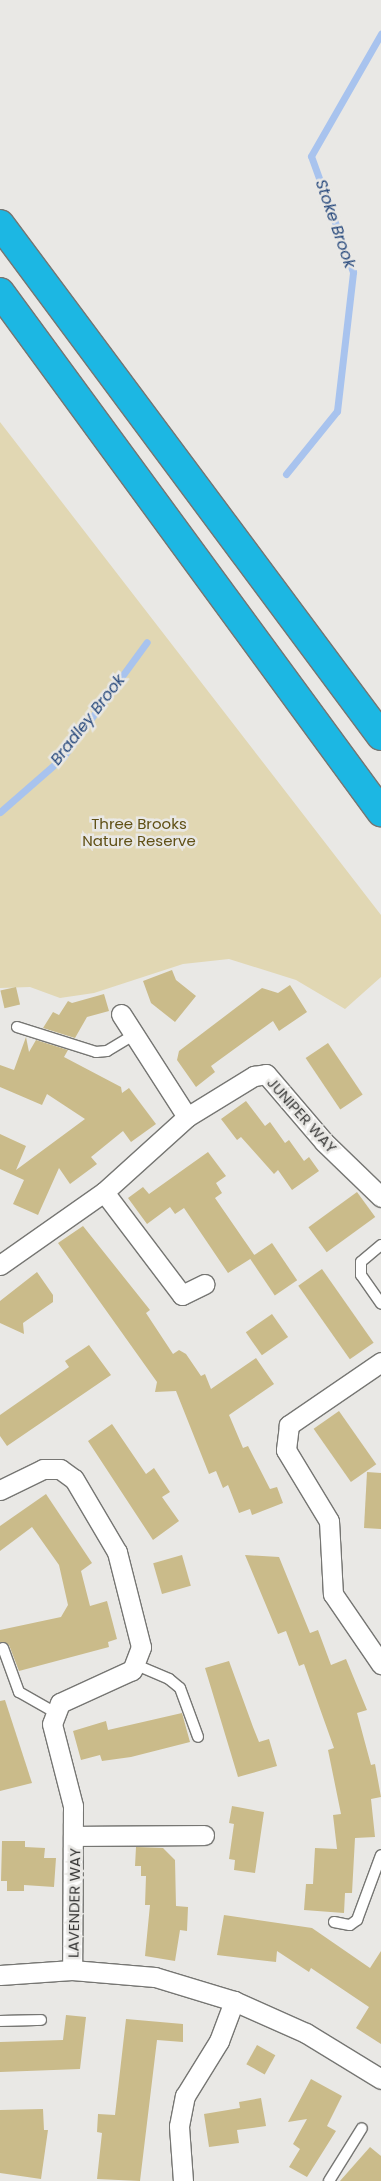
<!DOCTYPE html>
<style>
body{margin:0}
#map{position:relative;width:381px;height:2181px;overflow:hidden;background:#e9e8e5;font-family:Poppins,sans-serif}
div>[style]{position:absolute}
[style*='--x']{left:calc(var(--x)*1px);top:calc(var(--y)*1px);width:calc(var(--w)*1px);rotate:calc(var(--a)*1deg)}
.green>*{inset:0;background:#e1d7b3}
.stream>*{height:7px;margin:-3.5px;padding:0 3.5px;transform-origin:3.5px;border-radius:3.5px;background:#a8c3ee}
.building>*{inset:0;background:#cabb8a;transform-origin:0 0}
.roads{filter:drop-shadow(1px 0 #767673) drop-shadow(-1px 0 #767673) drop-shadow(0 1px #767673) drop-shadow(0 -1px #767673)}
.service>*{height:10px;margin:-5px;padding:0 5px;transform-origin:5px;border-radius:5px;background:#fff}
.minor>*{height:19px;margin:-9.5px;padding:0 9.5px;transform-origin:9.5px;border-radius:9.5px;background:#fff}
.motorway>*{height:28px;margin:-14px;padding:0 14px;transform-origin:14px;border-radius:14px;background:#1cb7e3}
span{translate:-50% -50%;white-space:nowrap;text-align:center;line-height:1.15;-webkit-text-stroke:5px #e9e8e5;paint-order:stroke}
.park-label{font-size:15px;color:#605016}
.street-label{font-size:15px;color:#383837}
.water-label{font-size:16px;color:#25477b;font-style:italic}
</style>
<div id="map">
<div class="green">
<i style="clip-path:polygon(0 422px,381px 915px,381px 977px,345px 1009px,296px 980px,229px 959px,183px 964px,94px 993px,60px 998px,30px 987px,0 988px)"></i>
</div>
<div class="stream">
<i style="--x:286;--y:474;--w:81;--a:-51"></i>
<i style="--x:337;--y:411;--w:140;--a:-83.4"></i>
<i style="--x:353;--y:272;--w:123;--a:-109.9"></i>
<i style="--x:311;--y:156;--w:141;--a:-60.2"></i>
<i style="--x:0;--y:812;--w:84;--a:-41.1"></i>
<i style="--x:63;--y:757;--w:142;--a:-53.9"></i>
</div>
<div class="building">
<i style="clip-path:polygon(172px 970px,176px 980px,196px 996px,175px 1022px,151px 1003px,143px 981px)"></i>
<i style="clip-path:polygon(290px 985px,307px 1012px,279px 1031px,273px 1021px,211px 1066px,215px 1072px,196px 1087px,177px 1060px,179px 1051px,262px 988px,278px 993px)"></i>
<i style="left:16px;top:987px;width:18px;height:16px;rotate:77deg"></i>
<i style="clip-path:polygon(104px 994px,109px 1011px,87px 1017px,75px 1038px,43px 1028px,53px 1012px,59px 1015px,68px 1001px,72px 1003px)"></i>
<i style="clip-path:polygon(26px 1037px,29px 1052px,36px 1040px,68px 1050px,64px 1057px,121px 1087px,122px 1093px,129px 1088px,156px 1124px,131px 1142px,123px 1131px,91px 1157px,97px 1164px,70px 1184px,59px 1168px,38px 1215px,13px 1204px,24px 1180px,0 1169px,0 1134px,26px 1146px,16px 1170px,85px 1119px,47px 1094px,42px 1105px,0 1087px,0 1065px,14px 1070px)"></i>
<i style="left:328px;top:1043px;width:62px;height:27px;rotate:56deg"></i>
<i style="clip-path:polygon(246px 1101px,265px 1126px,270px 1122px,285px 1143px,289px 1140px,304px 1161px,309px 1157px,319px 1171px,292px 1190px,278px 1170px,274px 1174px,241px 1137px,237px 1140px,221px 1119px)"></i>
<i style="clip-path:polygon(208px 1152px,226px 1176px,216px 1183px,222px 1193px,215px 1198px,255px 1256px,228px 1273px,184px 1208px,175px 1214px,170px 1207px,147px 1224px,128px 1198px,143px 1187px,149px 1194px)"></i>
<i style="left:357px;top:1192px;width:31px;height:60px;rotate:54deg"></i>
<i style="clip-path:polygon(83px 1226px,150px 1310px,146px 1313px,173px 1354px,179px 1350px,186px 1354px,201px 1376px,205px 1374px,211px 1389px,256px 1358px,274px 1384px,229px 1415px,243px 1448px,248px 1446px,270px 1489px,277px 1487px,283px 1503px,252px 1515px,250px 1509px,239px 1513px,228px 1485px,223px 1488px,216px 1471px,209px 1474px,176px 1391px,155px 1392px,157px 1382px,58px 1243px)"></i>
<i style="left:272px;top:1243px;width:45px;height:27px;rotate:56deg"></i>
<i style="left:322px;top:1269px;width:90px;height:29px;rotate:55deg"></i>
<i style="clip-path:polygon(37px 1272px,53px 1295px,53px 1302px,23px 1323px,24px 1334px,0 1323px,0 1301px)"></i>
<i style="left:272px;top:1314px;width:28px;height:32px;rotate:55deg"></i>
<i style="clip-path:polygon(89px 1345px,111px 1375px,7px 1446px,0 1436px,0 1415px,69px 1367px,65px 1361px)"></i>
<i style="left:339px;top:1411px;width:65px;height:31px;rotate:55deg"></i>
<i style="clip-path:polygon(112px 1424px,146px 1474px,154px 1468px,170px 1492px,162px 1497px,179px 1521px,153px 1540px,88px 1441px)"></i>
<i style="clip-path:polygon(367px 1472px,381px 1473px,381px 1529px,364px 1528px)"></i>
<i style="clip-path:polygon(46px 1494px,92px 1563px,81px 1571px,90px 1606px,107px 1601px,117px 1639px,108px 1642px,109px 1647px,19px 1671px,9px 1645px,0 1642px,0 1630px,61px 1617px,68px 1605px,59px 1565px,32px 1527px,0 1551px,0 1526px)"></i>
<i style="left:182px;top:1555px;width:32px;height:30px;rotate:74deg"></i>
<i style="clip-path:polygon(245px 1555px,279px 1557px,310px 1633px,318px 1630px,331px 1665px,346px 1659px,367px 1710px,357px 1713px,371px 1765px,375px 1764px,381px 1797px,371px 1799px,375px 1837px,355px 1838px,352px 1893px,345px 1893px,344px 1913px,304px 1910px,306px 1884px,313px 1884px,315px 1848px,337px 1849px,333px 1815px,341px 1814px,328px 1750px,334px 1748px,304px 1664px,299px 1666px,286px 1631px,278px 1634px)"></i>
<i style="clip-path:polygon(229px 1661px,253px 1727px,259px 1742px,269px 1739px,277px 1766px,238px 1777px,205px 1668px)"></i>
<i style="clip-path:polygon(5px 1700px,32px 1783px,0 1791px,0 1701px)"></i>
<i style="clip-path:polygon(182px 1713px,190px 1742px,131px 1757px,102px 1761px,100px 1755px,81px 1760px,73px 1731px,106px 1721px,108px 1730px)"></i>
<i style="clip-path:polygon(232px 1806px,264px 1812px,255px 1873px,234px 1870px,235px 1860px,229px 1859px,234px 1824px,229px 1823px)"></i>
<i style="clip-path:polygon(2px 1841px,25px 1841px,25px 1847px,45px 1848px,44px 1858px,56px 1858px,54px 1887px,24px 1885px,24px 1891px,7px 1891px,7px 1881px,1px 1881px)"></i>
<i style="clip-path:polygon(136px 1847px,163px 1848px,175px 1860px,176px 1906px,188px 1907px,187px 1931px,180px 1930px,175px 1961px,145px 1956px,150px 1905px,145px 1905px,146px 1876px,141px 1876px,141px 1866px,135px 1866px)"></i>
<i style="clip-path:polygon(224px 1915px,312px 1928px,370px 1968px,381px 1951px,381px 2044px,356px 2028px,369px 2007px,311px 1968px,309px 1972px,277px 1951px,276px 1962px,217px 1955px)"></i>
<i style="clip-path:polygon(66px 2015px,86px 2017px,80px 2069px,0 2072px,0 2042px,63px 2040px)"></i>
<i style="clip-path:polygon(126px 2019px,183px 2024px,183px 2042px,157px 2040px,140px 2181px,97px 2179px,102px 2133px,97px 2132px,98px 2114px,115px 2115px)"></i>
<i style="left:257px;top:2045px;width:21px;height:22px;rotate:29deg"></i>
<i style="clip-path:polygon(311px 2079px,342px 2096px,327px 2126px,336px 2131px,307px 2177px,289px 2167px,300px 2149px,293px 2144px,307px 2119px,288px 2122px)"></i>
<i style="clip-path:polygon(261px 2098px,266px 2126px,237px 2130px,239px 2143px,209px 2147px,204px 2114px,240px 2108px,239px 2102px)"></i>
<i style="clip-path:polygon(43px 2109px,44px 2130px,48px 2130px,41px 2179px,0 2173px,0 2110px)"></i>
<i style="clip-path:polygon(370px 2147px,381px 2156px,381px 2181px,340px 2181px)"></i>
</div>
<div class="roads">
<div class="service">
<i style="--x:17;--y:1027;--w:83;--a:17.6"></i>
<i style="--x:96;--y:1052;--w:11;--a:-5"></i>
<i style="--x:107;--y:1051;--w:31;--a:-31"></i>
<i style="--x:381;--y:1245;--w:26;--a:140"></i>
<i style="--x:361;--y:1262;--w:13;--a:90"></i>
<i style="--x:361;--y:1275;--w:35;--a:55"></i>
<i style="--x:3;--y:1648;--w:47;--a:70"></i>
<i style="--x:19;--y:1692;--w:43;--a:29.6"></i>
<i style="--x:134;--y:1664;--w:38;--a:23"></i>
<i style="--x:169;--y:1679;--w:14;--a:39"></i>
<i style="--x:180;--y:1688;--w:52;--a:69.8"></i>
<i style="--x:334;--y:1922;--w:16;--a:11"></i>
<i style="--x:350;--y:1925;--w:9;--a:-36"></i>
<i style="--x:357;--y:1920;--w:69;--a:-69.7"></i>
<i style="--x:0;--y:2021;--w:41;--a:-1.4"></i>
<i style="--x:329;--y:2181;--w:62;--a:-58.1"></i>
</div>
<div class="minor">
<i style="--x:121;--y:1014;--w:122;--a:57.3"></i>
<i style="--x:104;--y:1192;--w:129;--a:52.9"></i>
<i style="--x:182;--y:1295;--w:25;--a:-26"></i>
<i style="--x:0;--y:1265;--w:127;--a:-35.1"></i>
<i style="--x:104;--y:1192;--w:112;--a:-42.1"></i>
<i style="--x:187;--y:1117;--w:79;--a:-31.5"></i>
<i style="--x:254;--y:1076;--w:12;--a:-9"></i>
<i style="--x:266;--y:1074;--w:89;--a:49.5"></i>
<i style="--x:324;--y:1142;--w:79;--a:44"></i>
<i style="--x:381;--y:1362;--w:112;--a:145.6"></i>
<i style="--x:289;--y:1425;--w:25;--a:97"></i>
<i style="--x:286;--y:1450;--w:83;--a:58.8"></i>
<i style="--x:329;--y:1521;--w:73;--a:86.9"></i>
<i style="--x:333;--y:1594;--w:85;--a:55.6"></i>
<i style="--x:0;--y:1490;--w:48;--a:-26"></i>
<i style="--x:43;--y:1469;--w:17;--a:0"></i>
<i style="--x:60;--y:1469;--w:17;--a:36"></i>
<i style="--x:74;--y:1479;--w:85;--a:59.5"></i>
<i style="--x:117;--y:1552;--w:98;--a:75.8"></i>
<i style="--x:141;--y:1647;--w:25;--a:111"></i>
<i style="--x:132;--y:1670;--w:79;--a:155.4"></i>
<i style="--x:60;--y:1703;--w:22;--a:111"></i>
<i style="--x:52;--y:1724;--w:85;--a:75.6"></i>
<i style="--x:73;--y:1806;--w:164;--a:90.3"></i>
<i style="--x:75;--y:1836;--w:129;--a:-0.4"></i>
<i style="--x:0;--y:1975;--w:72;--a:-4"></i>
<i style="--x:72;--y:1970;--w:83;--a:4.8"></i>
<i style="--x:155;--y:1977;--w:83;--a:16.9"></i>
<i style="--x:234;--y:2001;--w:79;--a:24"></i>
<i style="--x:306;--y:2033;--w:88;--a:31.5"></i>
<i style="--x:183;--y:2181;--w:55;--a:-94.2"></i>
<i style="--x:179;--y:2126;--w:31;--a:-79"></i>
<i style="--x:185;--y:2096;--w:65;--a:-58.3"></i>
<i style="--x:219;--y:2041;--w:43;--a:-69.4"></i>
</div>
<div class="motorway">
<i style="--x:0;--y:224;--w:638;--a:53.35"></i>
<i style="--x:0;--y:292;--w:645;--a:53.77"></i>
</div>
</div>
<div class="park-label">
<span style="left:139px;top:832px">Three Brooks<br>Nature Reserve</span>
</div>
<div class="street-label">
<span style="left:302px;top:1115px;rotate:48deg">JUNIPER WAY</span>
<span style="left:74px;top:1903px;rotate:-89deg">LAVENDER WAY</span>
</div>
<div class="water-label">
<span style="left:335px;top:224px;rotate:71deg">Stoke Brook</span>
<span style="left:88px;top:720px;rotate:-52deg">Bradley Brook</span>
</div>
</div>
